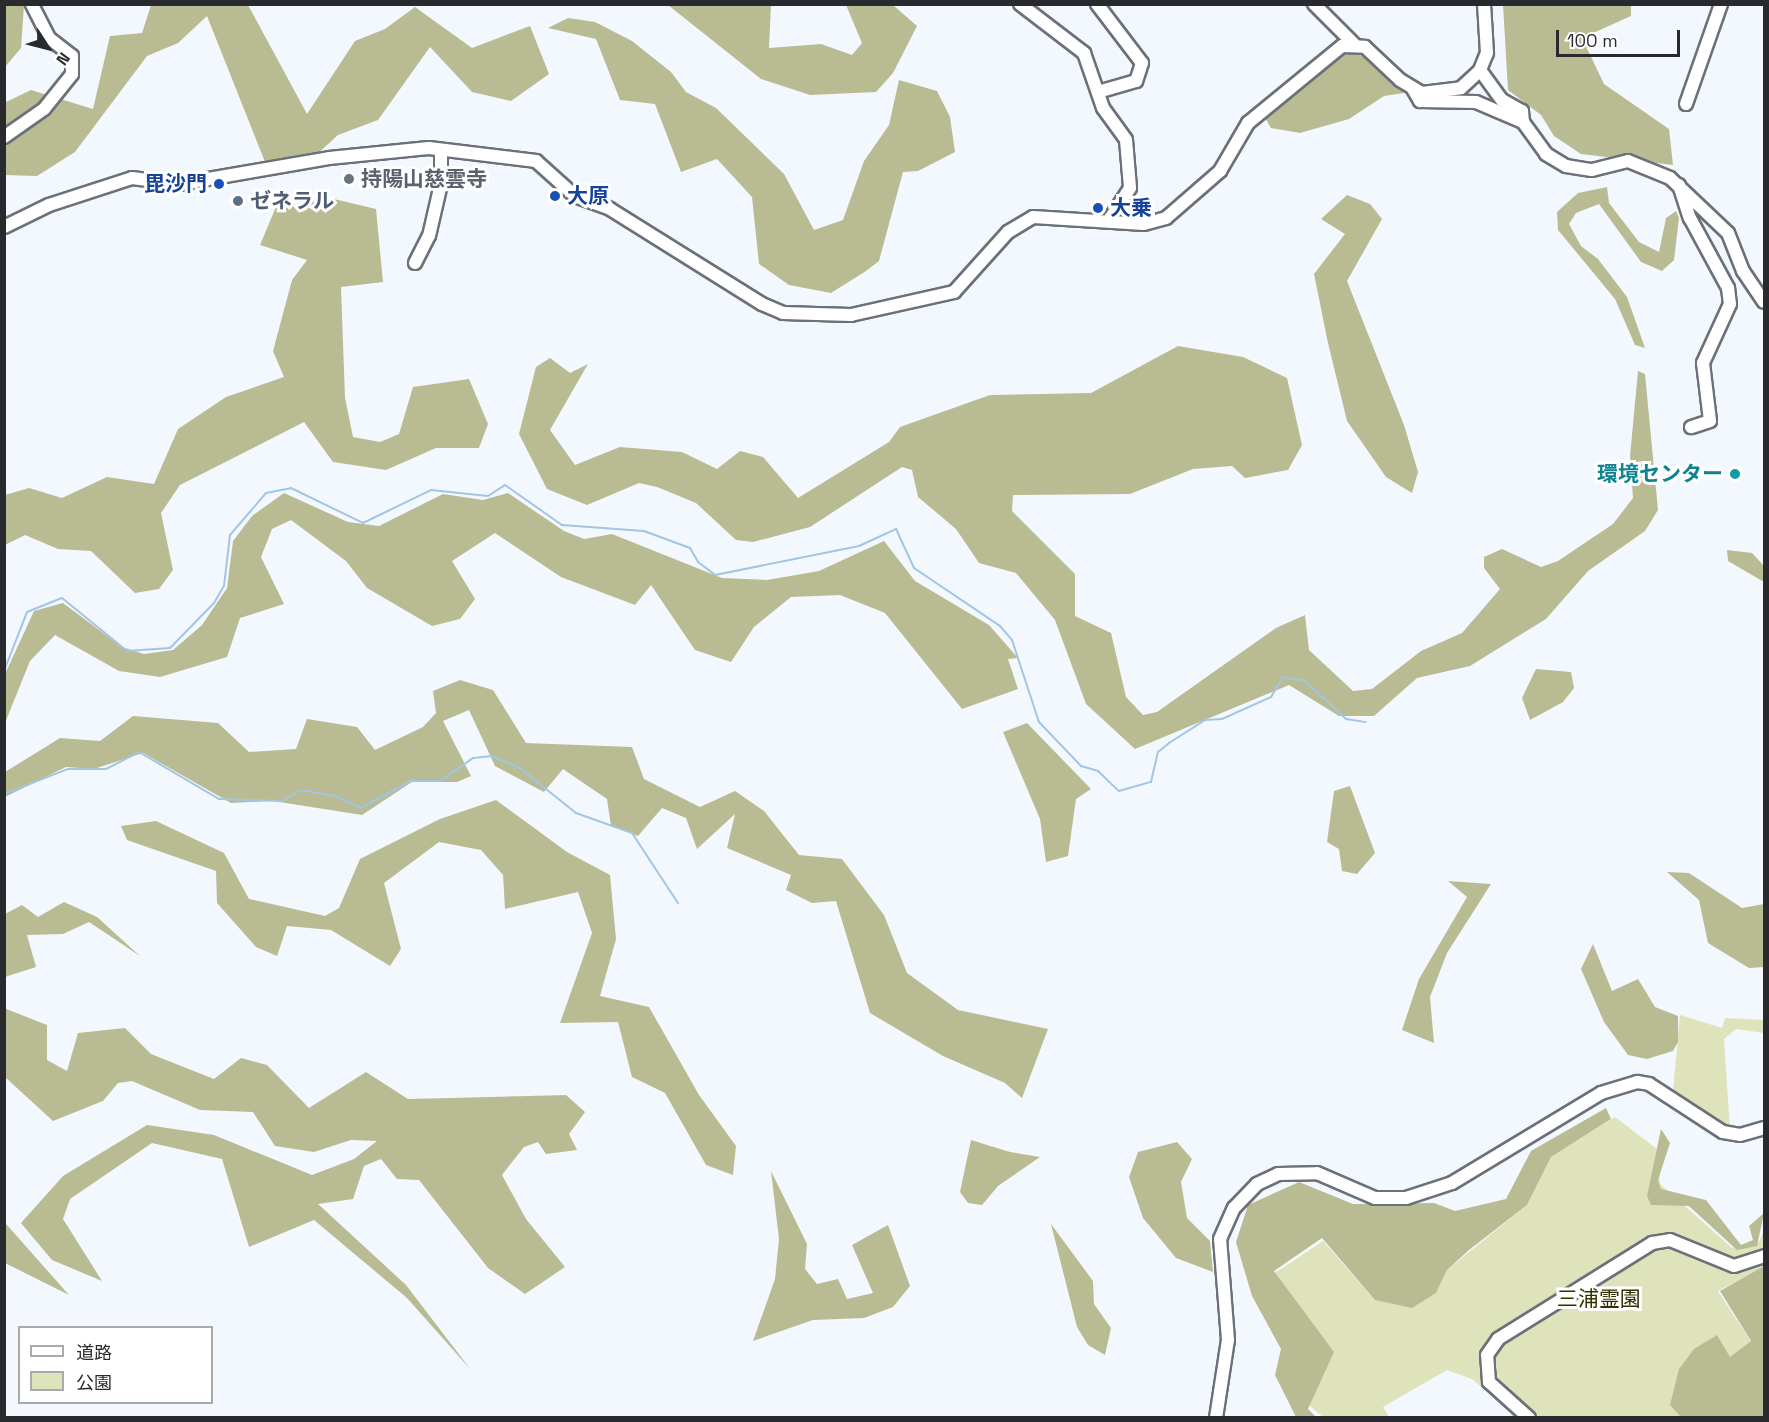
<!DOCTYPE html>
<meta charset="utf-8">
<style>
body{margin:0}
#map{position:relative;width:1769px;height:1422px;overflow:hidden;background:#f3f8fe;font-family:"Space Grotesk","Noto Sans JP",sans-serif}
div>[style]{position:absolute}
[style*='--x']{left:calc(var(--x)*1px);top:calc(var(--y)*1px);width:calc(var(--w)*1px);rotate:calc(var(--a)*1deg)}
.green>*{inset:0;background:#dfe3bc}
.forest>*{inset:0;background:#b9bc93}
.stream>*{height:2px;margin:-1px;padding:0 1px;transform-origin:1px;border-radius:1px;background:#a3c5e4}
.roads{filter:drop-shadow(2px 0 #6b7178) drop-shadow(-2px 0 #6b7178) drop-shadow(0 2px #6b7178) drop-shadow(0 -2px #6b7178)}
.minor>*{height:12px;margin:-6px;padding:0 6px;transform-origin:6px;border-radius:6px;background:#fff}
.dots>*{width:16px;height:16px;translate:-50% -50%;box-sizing:border-box;border:3px solid #fff;border-radius:50%}
span{translate:-50% -50%;white-space:nowrap;text-align:center;line-height:1.15;-webkit-text-stroke:6px #fff;paint-order:stroke}
.worship-label{font-size:21px;color:#5b616d;font-weight:700}
.left{translate:0 -50%;text-align:left}
.transit-label{font-size:21px;color:#164399;font-weight:700}
.right{translate:-100% -50%;text-align:right}
.service-label{font-size:21px;color:#4e5e75;font-weight:700}
.culture-label{font-size:21px;color:#0d838f;font-weight:700}
.park-label{font-size:21px;color:#313200}
.frame{position:absolute;inset:0;border:6px solid #282a2d;pointer-events:none}
.legend{position:absolute;left:18px;top:1326px;width:195px;height:78px;box-sizing:border-box;background:#fff;border:2px solid #a9aaab;margin:0;padding:8px 10px;list-style:none;font-size:18px;color:#282a2d}
.legend li{display:flex;align-items:center;gap:12px;height:30px}
.legend b{width:30px;border:2px solid #a9aaab}
.north{position:absolute;left:18px;top:18px;width:60px;height:60px;-webkit-text-stroke:4px #fff;paint-order:stroke;rotate:126deg;font-size:16px;font-weight:700;line-height:24px;text-align:center;color:#282a2d}
.north::after{content:'';display:block;margin:auto;width:21px;height:27px;background:#282a2d;clip-path:polygon(50% 0,100% 100%,50% 72%,0 100%)}
.scale{position:absolute;left:1556px;top:30px;width:124px;height:27px;box-sizing:border-box;border:3px solid #282a2d;border-top:0;padding-left:8px;font-size:18px;line-height:21px;white-space:nowrap;color:#282a2d;-webkit-text-stroke:4px #fff;paint-order:stroke}
</style>
<div id="map">
<div class="green">
<i style="clip-path:polygon(1680px 1015px,1722px 1028px,1725px 1018px,1764px 1020px,1764px 1033px,1736px 1029px,1724px 1039px,1730px 1130px,1673px 1091px)"></i>
<i style="clip-path:polygon(1615px 1117px,1657px 1149px,1660px 1184px,1732px 1248px,1759px 1242px,1764px 1230px,1764px 1267px,1718px 1291px,1753px 1345px,1731px 1359px,1680px 1417px,1516px 1417px,1472px 1379px,1447px 1370px,1383px 1407px,1389px 1417px,1323px 1417px,1310px 1406px,1317px 1378px,1275px 1273px,1323px 1241px,1375px 1300px,1436px 1293px,1447px 1270px,1527px 1205px,1551px 1157px)"></i>
</div>
<div class="forest">
<i style="clip-path:polygon(5px 4px,24px 5px,21px 48px,5px 67px)"></i>
<i style="clip-path:polygon(151px 5px,248px 5px,307px 114px,355px 41px,385px 29px,415px 7px,472px 48px,530px 26px,549px 74px,511px 101px,472px 92px,430px 47px,378px 120px,338px 135px,315px 156px,267px 167px,207px 16px,178px 43px,147px 56px,75px 152px,37px 176px,5px 175px,4px 103px,31px 90px,93px 109px,110px 36px,142px 33px)"></i>
<i style="clip-path:polygon(668px 5px,771px 5px,769px 48px,821px 44px,852px 55px,862px 43px,846px 5px,893px 5px,917px 26px,893px 73px,876px 92px,810px 95px,761px 79px)"></i>
<i style="clip-path:polygon(1503px 5px,1631px 5px,1631px 16px,1582px 38px,1604px 84px,1669px 129px,1673px 165px,1581px 154px,1554px 136px,1541px 115px,1508px 90px)"></i>
<i style="clip-path:polygon(568px 18px,595px 22px,632px 41px,671px 72px,686px 92px,716px 108px,784px 174px,814px 230px,843px 220px,864px 161px,889px 125px,899px 80px,937px 91px,950px 117px,955px 152px,918px 171px,903px 172px,879px 261px,866px 271px,831px 293px,789px 285px,759px 264px,752px 197px,717px 159px,681px 172px,655px 104px,620px 100px,596px 39px,548px 28px)"></i>
<i style="clip-path:polygon(1352px 51px,1382px 66px,1404px 93px,1384px 96px,1349px 119px,1300px 133px,1271px 128px,1261px 111px,1322px 62px)"></i>
<i style="clip-path:polygon(1607px 187px,1609px 203px,1639px 242px,1659px 252px,1666px 218px,1676px 211px,1679px 218px,1674px 260px,1662px 271px,1641px 262px,1599px 204px,1576px 213px,1569px 224px,1581px 246px,1598px 259px,1627px 297px,1645px 348px,1635px 345px,1615px 299px,1558px 230px,1557px 212px,1578px 193px)"></i>
<i style="clip-path:polygon(1347px 195px,1370px 204px,1382px 219px,1347px 281px,1404px 425px,1418px 472px,1412px 493px,1386px 477px,1347px 421px,1328px 343px,1314px 274px,1345px 234px,1321px 219px)"></i>
<i style="clip-path:polygon(334px 199px,376px 209px,383px 282px,341px 287px,345px 398px,353px 437px,380px 442px,399px 434px,413px 387px,469px 379px,488px 424px,479px 448px,436px 448px,386px 470px,333px 462px,304px 422px,180px 485px,161px 513px,173px 570px,159px 589px,135px 593px,91px 551px,58px 549px,25px 535px,5px 545px,5px 495px,29px 488px,62px 498px,107px 477px,154px 484px,178px 429px,226px 397px,284px 377px,273px 351px,292px 280px,307px 260px,260px 245px,276px 207px)"></i>
<i style="clip-path:polygon(1178px 346px,1243px 357px,1287px 378px,1302px 445px,1288px 470px,1245px 478px,1232px 466px,1193px 469px,1130px 494px,1013px 495px,1012px 511px,1075px 574px,1075px 616px,1111px 633px,1126px 697px,1143px 715px,1157px 712px,1276px 628px,1305px 615px,1309px 650px,1353px 691px,1372px 689px,1421px 651px,1462px 633px,1500px 589px,1484px 568px,1484px 557px,1502px 549px,1541px 567px,1558px 561px,1613px 524px,1633px 498px,1630px 456px,1638px 371px,1645px 374px,1658px 510px,1645px 531px,1588px 571px,1546px 619px,1470px 666px,1417px 678px,1374px 716px,1339px 716px,1289px 685px,1135px 749px,1086px 704px,1055px 620px,1016px 573px,979px 563px,956px 529px,918px 497px,912px 470px,902px 467px,810px 527px,753px 542px,736px 540px,696px 503px,657px 487px,639px 483px,587px 505px,547px 489px,519px 434px,536px 367px,550px 358px,570px 373px,588px 364px,550px 430px,575px 465px,620px 447px,682px 452px,717px 469px,740px 451px,763px 457px,798px 498px,889px 442px,900px 427px,990px 395px,1091px 393px)"></i>
<i style="clip-path:polygon(284px 493px,348px 522px,379px 526px,443px 494px,483px 500px,508px 493px,564px 531px,584px 539px,612px 534px,722px 578px,767px 580px,819px 571px,884px 541px,915px 581px,989px 625px,1018px 658px,1008px 659px,1018px 689px,962px 709px,885px 613px,840px 595px,791px 597px,754px 627px,731px 662px,695px 650px,651px 585px,635px 605px,561px 577px,495px 533px,452px 561px,475px 599px,460px 619px,432px 626px,367px 588px,346px 561px,291px 520px,272px 529px,261px 557px,284px 604px,240px 618px,227px 657px,160px 677px,119px 671px,55px 635px,30px 661px,5px 723px,5px 674px,34px 611px,63px 603px,122px 647px,144px 654px,173px 650px,202px 625px,227px 588px,233px 541px,252px 516px)"></i>
<i style="clip-path:polygon(1727px 550px,1752px 553px,1764px 566px,1764px 582px,1728px 561px)"></i>
<i style="clip-path:polygon(1536px 669px,1571px 672px,1574px 688px,1563px 702px,1530px 720px,1522px 698px)"></i>
<i style="clip-path:polygon(460px 680px,493px 690px,526px 743px,632px 747px,644px 779px,700px 807px,735px 791px,764px 811px,799px 855px,842px 859px,884px 915px,907px 973px,958px 1010px,1048px 1029px,1022px 1098px,1005px 1083px,943px 1056px,870px 1013px,836px 901px,812px 903px,786px 890px,791px 875px,727px 848px,735px 814px,697px 849px,686px 818px,662px 808px,638px 836px,611px 826px,607px 799px,563px 769px,544px 792px,495px 766px,469px 710px,443px 721px,471px 776px,457px 782px,412px 782px,362px 815px,273px 801px,231px 803px,143px 753px,94px 769px,66px 767px,5px 797px,5px 772px,60px 738px,100px 741px,133px 716px,218px 723px,249px 752px,296px 749px,307px 719px,357px 727px,375px 750px,423px 727px,436px 713px,433px 691px)"></i>
<i style="clip-path:polygon(1027px 723px,1091px 789px,1076px 799px,1068px 856px,1046px 862px,1040px 819px,1003px 732px)"></i>
<i style="clip-path:polygon(1350px 786px,1375px 853px,1357px 874px,1342px 871px,1339px 849px,1327px 842px,1334px 791px)"></i>
<i style="clip-path:polygon(496px 800px,567px 852px,610px 875px,616px 939px,600px 996px,649px 1007px,699px 1095px,736px 1146px,733px 1175px,706px 1165px,665px 1093px,632px 1077px,618px 1022px,560px 1023px,592px 933px,578px 892px,505px 909px,503px 875px,481px 850px,439px 842px,384px 883px,401px 949px,390px 966px,331px 930px,287px 926px,277px 956px,256px 947px,217px 903px,216px 871px,127px 840px,121px 826px,156px 821px,224px 853px,249px 899px,325px 916px,339px 908px,360px 859px,440px 819px)"></i>
<i style="clip-path:polygon(1667px 872px,1689px 873px,1742px 908px,1764px 904px,1764px 967px,1749px 968px,1708px 943px,1699px 900px)"></i>
<i style="clip-path:polygon(1448px 881px,1491px 884px,1447px 953px,1430px 997px,1434px 1043px,1402px 1030px,1419px 979px,1467px 897px)"></i>
<i style="clip-path:polygon(64px 902px,97px 917px,140px 956px,89px 922px,63px 934px,27px 935px,36px 967px,5px 977px,5px 914px,22px 905px,38px 917px)"></i>
<i style="clip-path:polygon(1593px 944px,1612px 991px,1638px 979px,1655px 1007px,1678px 1016px,1678px 1042px,1673px 1051px,1647px 1059px,1628px 1055px,1604px 1022px,1581px 969px)"></i>
<i style="clip-path:polygon(4px 1008px,47px 1025px,47px 1060px,67px 1071px,78px 1033px,125px 1028px,151px 1054px,214px 1079px,241px 1058px,267px 1065px,309px 1108px,366px 1072px,408px 1099px,566px 1095px,585px 1112px,569px 1134px,577px 1150px,546px 1154px,538px 1142px,524px 1147px,502px 1175px,526px 1219px,565px 1267px,525px 1294px,488px 1268px,419px 1180px,397px 1179px,381px 1159px,364px 1166px,353px 1199px,318px 1204px,406px 1285px,471px 1370px,407px 1298px,314px 1220px,249px 1247px,222px 1159px,152px 1143px,70px 1199px,63px 1219px,102px 1281px,52px 1260px,21px 1223px,63px 1176px,147px 1125px,214px 1135px,312px 1175px,354px 1159px,377px 1141px,351px 1140px,314px 1152px,275px 1146px,253px 1112px,200px 1110px,132px 1081px,118px 1083px,103px 1101px,53px 1121px,5px 1077px)"></i>
<i style="clip-path:polygon(1606px 1108px,1611px 1119px,1551px 1157px,1527px 1205px,1469px 1250px,1447px 1270px,1436px 1293px,1412px 1308px,1375px 1300px,1322px 1238px,1274px 1271px,1334px 1352px,1308px 1409px,1316px 1417px,1296px 1417px,1275px 1375px,1281px 1349px,1252px 1296px,1236px 1242px,1248px 1205px,1299px 1182px,1353px 1204px,1434px 1203px,1455px 1211px,1506px 1199px,1531px 1151px)"></i>
<i style="clip-path:polygon(1661px 1129px,1670px 1143px,1658px 1180px,1661px 1189px,1706px 1200px,1741px 1245px,1753px 1240px,1749px 1226px,1764px 1213px,1757px 1246px,1737px 1250px,1689px 1206px,1651px 1205px,1647px 1196px)"></i>
<i style="clip-path:polygon(971px 1140px,1010px 1152px,1040px 1157px,998px 1186px,982px 1205px,968px 1203px,960px 1192px)"></i>
<i style="clip-path:polygon(1177px 1142px,1192px 1159px,1181px 1182px,1187px 1218px,1210px 1241px,1213px 1272px,1176px 1258px,1143px 1218px,1129px 1177px,1138px 1152px)"></i>
<i style="clip-path:polygon(771px 1171px,807px 1244px,805px 1269px,817px 1284px,838px 1279px,847px 1299px,873px 1293px,852px 1245px,888px 1225px,910px 1286px,893px 1307px,864px 1318px,813px 1320px,753px 1341px,775px 1279px,779px 1239px)"></i>
<i style="clip-path:polygon(5px 1223px,7px 1225px,69px 1295px,5px 1263px)"></i>
<i style="clip-path:polygon(1051px 1224px,1093px 1281px,1094px 1304px,1111px 1328px,1105px 1355px,1088px 1345px,1077px 1327px)"></i>
<i style="clip-path:polygon(1764px 1266px,1764px 1417px,1681px 1417px,1670px 1405px,1679px 1369px,1694px 1349px,1717px 1335px,1730px 1357px,1751px 1341px,1720px 1291px)"></i>
</div>
<div class="stream">
<i style="--x:4;--y:671;--w:63;--a:-68.7"></i>
<i style="--x:27;--y:612;--w:38;--a:-22"></i>
<i style="--x:62;--y:598;--w:84;--a:39.2"></i>
<i style="--x:127;--y:651;--w:43;--a:-4"></i>
<i style="--x:170;--y:648;--w:63;--a:-45.6"></i>
<i style="--x:214;--y:603;--w:20;--a:-60"></i>
<i style="--x:224;--y:586;--w:51;--a:-83.3"></i>
<i style="--x:230;--y:535;--w:55;--a:-49.4"></i>
<i style="--x:266;--y:493;--w:25;--a:-11"></i>
<i style="--x:291;--y:488;--w:80;--a:25.9"></i>
<i style="--x:363;--y:523;--w:76;--a:-25.9"></i>
<i style="--x:431;--y:490;--w:57;--a:6"></i>
<i style="--x:488;--y:496;--w:20;--a:-33"></i>
<i style="--x:505;--y:485;--w:70;--a:35.1"></i>
<i style="--x:562;--y:525;--w:82;--a:4.2"></i>
<i style="--x:644;--y:531;--w:49;--a:20.3"></i>
<i style="--x:690;--y:548;--w:16;--a:60"></i>
<i style="--x:698;--y:562;--w:21;--a:37"></i>
<i style="--x:715;--y:575;--w:147;--a:-11.4"></i>
<i style="--x:859;--y:546;--w:41;--a:-24.7"></i>
<i style="--x:896;--y:529;--w:43;--a:65.2"></i>
<i style="--x:914;--y:568;--w:104;--a:34"></i>
<i style="--x:1000;--y:626;--w:18;--a:49"></i>
<i style="--x:1012;--y:640;--w:86;--a:71.8"></i>
<i style="--x:1039;--y:722;--w:61;--a:46.3"></i>
<i style="--x:1081;--y:766;--w:18;--a:16"></i>
<i style="--x:1098;--y:771;--w:29;--a:44"></i>
<i style="--x:1119;--y:791;--w:33;--a:-16"></i>
<i style="--x:1151;--y:782;--w:31;--a:-77"></i>
<i style="--x:1158;--y:752;--w:14;--a:-39"></i>
<i style="--x:1169;--y:743;--w:43;--a:-32.6"></i>
<i style="--x:1205;--y:720;--w:17;--a:-3"></i>
<i style="--x:1222;--y:719;--w:54;--a:-24.2"></i>
<i style="--x:1271;--y:697;--w:23;--a:-59"></i>
<i style="--x:1283;--y:677;--w:22;--a:10"></i>
<i style="--x:1305;--y:681;--w:56;--a:42.8"></i>
<i style="--x:1346;--y:719;--w:20;--a:9"></i>
<i style="--x:4;--y:794;--w:69;--a:-21.3"></i>
<i style="--x:68;--y:769;--w:38;--a:0"></i>
<i style="--x:106;--y:769;--w:37;--a:-27"></i>
<i style="--x:139;--y:752;--w:93;--a:30.4"></i>
<i style="--x:219;--y:799;--w:63;--a:1.8"></i>
<i style="--x:282;--y:801;--w:22;--a:-30"></i>
<i style="--x:301;--y:790;--w:35;--a:10"></i>
<i style="--x:335;--y:796;--w:29;--a:25"></i>
<i style="--x:361;--y:808;--w:57;--a:-28.4"></i>
<i style="--x:411;--y:781;--w:29;--a:0"></i>
<i style="--x:440;--y:781;--w:40;--a:-34.9"></i>
<i style="--x:473;--y:758;--w:19;--a:-6"></i>
<i style="--x:492;--y:756;--w:32;--a:24"></i>
<i style="--x:521;--y:769;--w:70;--a:38.7"></i>
<i style="--x:576;--y:813;--w:59;--a:19.7"></i>
<i style="--x:632;--y:833;--w:84;--a:56.7"></i>
</div>
<div class="roads">
<div class="minor">
<i style="--x:1020;--y:4;--w:81;--a:37.4"></i>
<i style="--x:1084;--y:53;--w:58;--a:70.9"></i>
<i style="--x:1103;--y:108;--w:39;--a:54"></i>
<i style="--x:1126;--y:140;--w:48;--a:85.2"></i>
<i style="--x:1130;--y:188;--w:37;--a:123"></i>
<i style="--x:1097;--y:4;--w:74;--a:52.7"></i>
<i style="--x:1142;--y:63;--w:19;--a:108"></i>
<i style="--x:1136;--y:81;--w:37;--a:164"></i>
<i style="--x:1314;--y:4;--w:57;--a:45"></i>
<i style="--x:1480;--y:70;--w:37;--a:54"></i>
<i style="--x:1502;--y:100;--w:23;--a:29"></i>
<i style="--x:1522;--y:111;--w:11;--a:85"></i>
<i style="--x:1413;--y:89;--w:14;--a:60"></i>
<i style="--x:1420;--y:101;--w:56;--a:1"></i>
<i style="--x:1476;--y:102;--w:51;--a:23.1"></i>
<i style="--x:1523;--y:122;--w:39;--a:54"></i>
<i style="--x:1546;--y:154;--w:23;--a:31"></i>
<i style="--x:1566;--y:166;--w:26;--a:9"></i>
<i style="--x:1592;--y:170;--w:37;--a:-14"></i>
<i style="--x:1628;--y:161;--w:45;--a:22"></i>
<i style="--x:1670;--y:178;--w:80;--a:43.5"></i>
<i style="--x:1728;--y:233;--w:41;--a:68.5"></i>
<i style="--x:1743;--y:271;--w:37;--a:56"></i>
<i style="--x:1686;--y:104;--w:106;--a:-70.7"></i>
<i style="--x:4;--y:137;--w:49;--a:-35"></i>
<i style="--x:44;--y:109;--w:45;--a:-51.3"></i>
<i style="--x:72;--y:74;--w:18;--a:-90"></i>
<i style="--x:72;--y:56;--w:29;--a:-142"></i>
<i style="--x:49;--y:38;--w:38;--a:-117"></i>
<i style="--x:1679;--y:185;--w:35;--a:72"></i>
<i style="--x:1690;--y:218;--w:80;--a:61.5"></i>
<i style="--x:1728;--y:288;--w:16;--a:83"></i>
<i style="--x:1730;--y:304;--w:65;--a:114.6"></i>
<i style="--x:1703;--y:363;--w:58;--a:83.1"></i>
<i style="--x:1710;--y:421;--w:20;--a:162"></i>
<i style="--x:4;--y:227;--w:50;--a:-26.1"></i>
<i style="--x:49;--y:205;--w:87;--a:-18"></i>
<i style="--x:132;--y:178;--w:47;--a:7.3"></i>
<i style="--x:179;--y:184;--w:152;--a:-9.8"></i>
<i style="--x:329;--y:158;--w:100;--a:-5.7"></i>
<i style="--x:429;--y:148;--w:108;--a:6.9"></i>
<i style="--x:536;--y:161;--w:52;--a:41.9"></i>
<i style="--x:575;--y:196;--w:37;--a:20"></i>
<i style="--x:610;--y:209;--w:179;--a:32"></i>
<i style="--x:762;--y:304;--w:23;--a:23"></i>
<i style="--x:783;--y:313;--w:68;--a:1.7"></i>
<i style="--x:851;--y:315;--w:106;--a:-12.6"></i>
<i style="--x:954;--y:292;--w:81;--a:-48"></i>
<i style="--x:1008;--y:232;--w:29;--a:-31"></i>
<i style="--x:1033;--y:217;--w:111;--a:3.6"></i>
<i style="--x:1144;--y:224;--w:23;--a:-15"></i>
<i style="--x:1166;--y:218;--w:72;--a:-41"></i>
<i style="--x:1220;--y:171;--w:56;--a:-59.7"></i>
<i style="--x:1248;--y:123;--w:122;--a:-39.3"></i>
<i style="--x:1342;--y:46;--w:23;--a:2"></i>
<i style="--x:1365;--y:47;--w:48;--a:43.3"></i>
<i style="--x:1400;--y:80;--w:26;--a:31"></i>
<i style="--x:1422;--y:93;--w:39;--a:-7"></i>
<i style="--x:1461;--y:88;--w:26;--a:-43"></i>
<i style="--x:1480;--y:70;--w:18;--a:-68"></i>
<i style="--x:1487;--y:53;--w:49;--a:-93.5"></i>
<i style="--x:415;--y:263;--w:30;--a:-63"></i>
<i style="--x:429;--y:236;--w:53;--a:-77"></i>
<i style="--x:441;--y:184;--w:33;--a:-90"></i>
<i style="--x:1216;--y:1418;--w:79;--a:-81.3"></i>
<i style="--x:1228;--y:1340;--w:101;--a:-94.5"></i>
<i style="--x:1220;--y:1239;--w:34;--a:-66"></i>
<i style="--x:1234;--y:1208;--w:33;--a:-46"></i>
<i style="--x:1257;--y:1184;--w:23;--a:-25"></i>
<i style="--x:1278;--y:1174;--w:39;--a:-1"></i>
<i style="--x:1317;--y:1173;--w:63;--a:23.3"></i>
<i style="--x:1375;--y:1198;--w:31;--a:0"></i>
<i style="--x:1406;--y:1198;--w:48;--a:-18.1"></i>
<i style="--x:1452;--y:1183;--w:174;--a:-31.1"></i>
<i style="--x:1601;--y:1093;--w:38;--a:-17"></i>
<i style="--x:1637;--y:1082;--w:12;--a:9"></i>
<i style="--x:1649;--y:1084;--w:88;--a:33"></i>
<i style="--x:1723;--y:1132;--w:17;--a:10"></i>
<i style="--x:1740;--y:1135;--w:25;--a:-16"></i>
<i style="--x:1529;--y:1418;--w:54;--a:-138"></i>
<i style="--x:1489;--y:1382;--w:27;--a:-94"></i>
<i style="--x:1487;--y:1355;--w:19;--a:-55"></i>
<i style="--x:1498;--y:1339;--w:181;--a:-31.9"></i>
<i style="--x:1652;--y:1243;--w:18;--a:-9"></i>
<i style="--x:1670;--y:1240;--w:69;--a:22.1"></i>
<i style="--x:1734;--y:1266;--w:32;--a:-18"></i>
</div>
</div>
<div class="dots">
<i style="left:349px;top:179px;background:#6b7280"></i>
<i style="left:219px;top:184px;background:#1a4fb4"></i>
<i style="left:555px;top:196px;background:#1a4fb4"></i>
<i style="left:238px;top:201px;background:#5c6f8a"></i>
<i style="left:1098px;top:208px;background:#1a4fb4"></i>
<i style="left:1735px;top:474px;background:#0f9aa8"></i>
</div>
<div class="worship-label">
<span class="left" style="left:361px;top:179px">持陽山慈雲寺</span>
</div>
<div class="transit-label">
<span class="right" style="left:207px;top:184px">毘沙門</span>
<span class="left" style="left:567px;top:196px">大原</span>
<span class="left" style="left:1110px;top:208px">大乗</span>
</div>
<div class="service-label">
<span class="left" style="left:250px;top:201px">ゼネラル</span>
</div>
<div class="culture-label">
<span class="right" style="left:1723px;top:474px">環境センター</span>
</div>
<div class="park-label">
<span style="left:1599px;top:1299px">三浦霊園</span>
</div>
<div class="frame"></div>
<ul class="legend">
<li><b style="height:8px;background:#fff"></b>道路</li>
<li><b style="height:16px;background:#dfe3bc"></b>公園</li>
</ul>
<div class="north">N</div>
<div class="scale">100 m</div>
</div>
